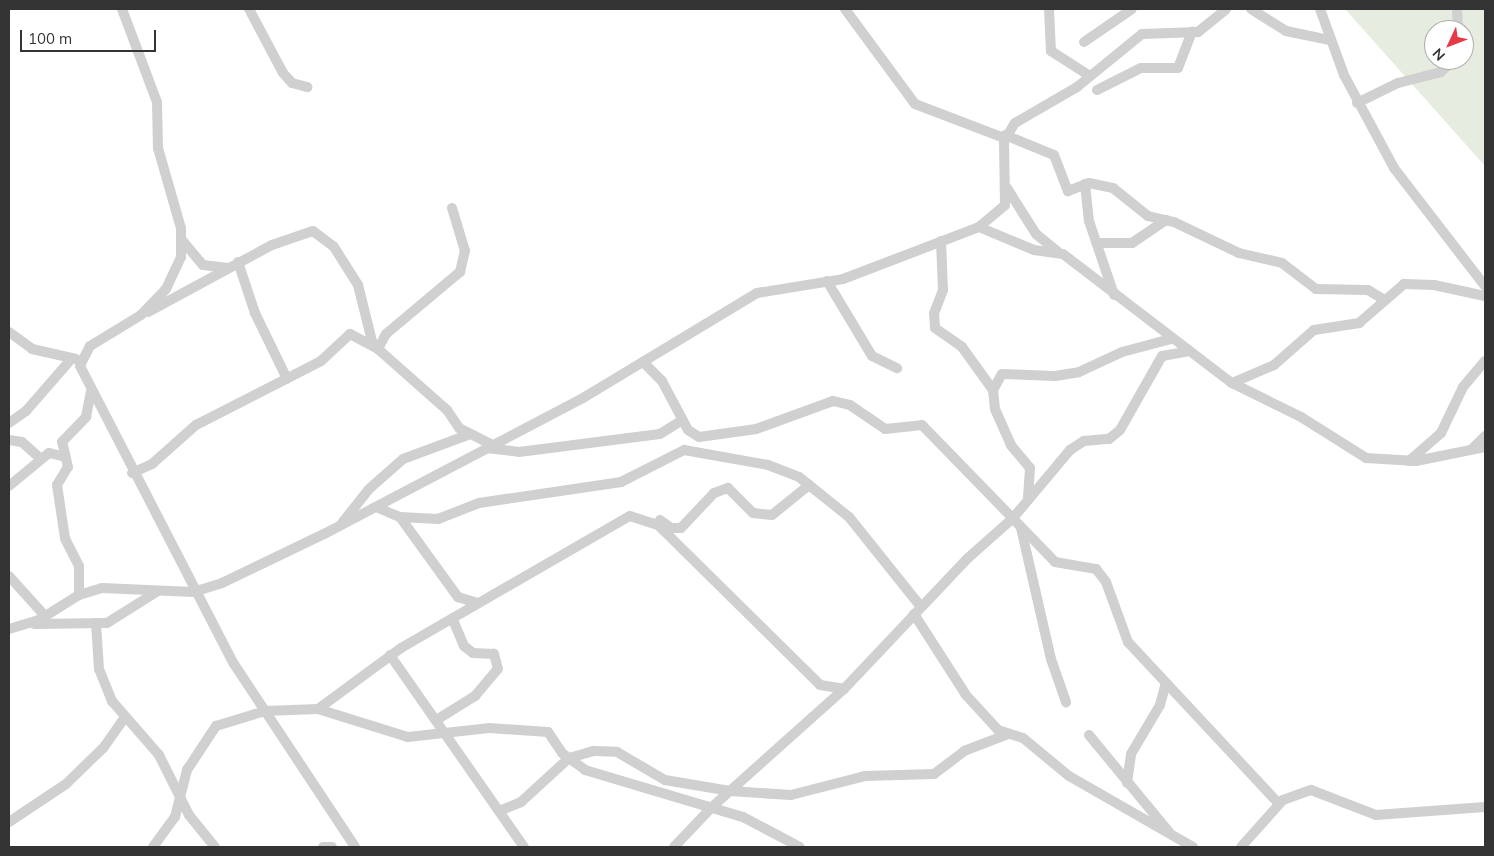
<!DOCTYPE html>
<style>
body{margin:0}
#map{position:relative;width:1494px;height:856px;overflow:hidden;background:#fff;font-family:Mulish,sans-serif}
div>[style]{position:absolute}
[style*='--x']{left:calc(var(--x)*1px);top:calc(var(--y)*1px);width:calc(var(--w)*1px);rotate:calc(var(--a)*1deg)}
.green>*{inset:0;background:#e6ecdf}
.minor>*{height:10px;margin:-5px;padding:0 5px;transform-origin:5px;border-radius:5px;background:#d0d0d0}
span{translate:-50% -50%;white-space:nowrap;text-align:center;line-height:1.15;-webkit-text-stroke:5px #fff;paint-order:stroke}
.frame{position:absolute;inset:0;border:10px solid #333;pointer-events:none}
.north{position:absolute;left:1424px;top:20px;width:50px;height:50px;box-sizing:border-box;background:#fff;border:1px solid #adadad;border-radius:50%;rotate:227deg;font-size:14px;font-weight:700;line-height:20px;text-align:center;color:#333}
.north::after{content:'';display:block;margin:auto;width:18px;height:22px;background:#e63946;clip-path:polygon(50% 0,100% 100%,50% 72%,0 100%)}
.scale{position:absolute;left:20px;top:30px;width:136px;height:22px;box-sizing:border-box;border:2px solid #333;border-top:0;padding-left:6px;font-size:15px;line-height:18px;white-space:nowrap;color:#333;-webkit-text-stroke:4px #fff;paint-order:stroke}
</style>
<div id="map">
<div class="green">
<i style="clip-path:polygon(evenodd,1345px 9px,1485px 9px,1485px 166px,1345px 9px,1434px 30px,1464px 30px,1464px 60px,1434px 60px,1434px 30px)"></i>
</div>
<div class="minor">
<i style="--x:122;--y:9;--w:99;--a:69.4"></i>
<i style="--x:157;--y:102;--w:46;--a:88.8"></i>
<i style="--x:158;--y:148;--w:83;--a:74"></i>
<i style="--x:181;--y:228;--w:29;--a:90"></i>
<i style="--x:181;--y:257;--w:35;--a:115"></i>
<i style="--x:166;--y:289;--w:36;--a:134"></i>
<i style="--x:141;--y:315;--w:60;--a:148.7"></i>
<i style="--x:90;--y:346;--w:22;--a:117"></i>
<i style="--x:80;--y:366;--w:335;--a:62.7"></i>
<i style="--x:234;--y:664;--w:219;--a:56.5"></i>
<i style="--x:249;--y:9;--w:72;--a:62"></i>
<i style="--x:283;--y:73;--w:13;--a:48"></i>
<i style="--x:292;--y:83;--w:16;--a:15"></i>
<i style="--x:845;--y:9;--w:118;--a:53.6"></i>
<i style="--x:915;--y:104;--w:95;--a:20.9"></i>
<i style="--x:1049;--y:9;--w:42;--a:87.3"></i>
<i style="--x:1051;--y:51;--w:46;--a:32.7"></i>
<i style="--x:1251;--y:9;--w:41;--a:32.2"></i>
<i style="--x:1286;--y:31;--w:45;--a:11.6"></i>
<i style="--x:1320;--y:9;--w:70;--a:70"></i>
<i style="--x:1344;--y:75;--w:106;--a:61.7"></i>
<i style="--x:1394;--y:168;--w:149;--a:52.4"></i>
<i style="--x:1457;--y:9;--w:21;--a:87"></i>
<i style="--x:1084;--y:42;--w:58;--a:-34.5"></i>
<i style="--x:1097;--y:90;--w:49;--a:-26.6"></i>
<i style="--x:1141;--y:68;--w:37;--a:0"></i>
<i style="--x:1178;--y:68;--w:39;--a:-69"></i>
<i style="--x:1357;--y:103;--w:46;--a:-26"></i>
<i style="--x:1398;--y:83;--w:44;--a:-14.3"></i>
<i style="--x:1441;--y:72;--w:17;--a:-45"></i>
<i style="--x:1005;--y:135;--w:53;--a:22.2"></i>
<i style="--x:1054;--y:155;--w:39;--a:69"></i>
<i style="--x:1068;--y:191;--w:22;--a:-21"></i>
<i style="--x:1089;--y:183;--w:25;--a:12"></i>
<i style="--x:1113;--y:188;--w:45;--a:38.7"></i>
<i style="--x:1148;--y:216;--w:27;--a:13"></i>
<i style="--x:1174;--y:222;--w:72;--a:25.5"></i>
<i style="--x:1239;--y:253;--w:44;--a:13.1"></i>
<i style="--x:1282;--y:263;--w:43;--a:37.4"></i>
<i style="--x:1316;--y:289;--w:52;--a:1.1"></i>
<i style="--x:1368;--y:290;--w:17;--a:31"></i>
<i style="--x:1085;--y:184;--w:37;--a:84"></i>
<i style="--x:1089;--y:221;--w:78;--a:71.3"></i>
<i style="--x:1007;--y:188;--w:54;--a:57.8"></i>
<i style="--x:1036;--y:234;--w:28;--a:39"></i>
<i style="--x:979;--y:227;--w:60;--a:22.7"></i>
<i style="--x:1034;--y:250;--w:29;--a:8"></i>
<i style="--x:1063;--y:254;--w:213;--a:37.4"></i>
<i style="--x:1232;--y:383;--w:77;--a:26.2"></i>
<i style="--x:1301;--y:417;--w:77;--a:32.2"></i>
<i style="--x:1366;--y:458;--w:50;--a:3.4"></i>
<i style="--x:1416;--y:461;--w:70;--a:-11.5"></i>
<i style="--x:181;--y:239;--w:34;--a:50"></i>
<i style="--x:203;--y:265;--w:23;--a:7"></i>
<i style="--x:941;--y:241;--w:49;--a:87.7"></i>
<i style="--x:943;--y:290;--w:25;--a:111"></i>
<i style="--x:934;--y:313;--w:15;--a:86"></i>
<i style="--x:935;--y:328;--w:33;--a:35"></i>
<i style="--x:962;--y:347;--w:53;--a:54.2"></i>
<i style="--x:1097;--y:243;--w:35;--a:0"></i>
<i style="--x:1132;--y:243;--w:41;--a:-34.1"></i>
<i style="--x:238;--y:262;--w:54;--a:71.6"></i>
<i style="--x:255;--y:313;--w:73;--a:64.1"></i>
<i style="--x:827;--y:281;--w:87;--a:59"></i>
<i style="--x:872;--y:356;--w:28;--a:26"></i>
<i style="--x:148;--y:312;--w:141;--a:-28.4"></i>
<i style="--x:272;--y:245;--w:43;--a:-18.9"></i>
<i style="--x:313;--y:231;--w:26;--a:37"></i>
<i style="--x:334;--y:247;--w:45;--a:57.7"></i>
<i style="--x:358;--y:285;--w:62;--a:76"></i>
<i style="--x:9;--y:332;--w:29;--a:36"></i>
<i style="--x:32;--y:349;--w:45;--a:12.8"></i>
<i style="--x:378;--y:349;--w:17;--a:-62"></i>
<i style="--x:386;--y:334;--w:97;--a:-40"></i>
<i style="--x:460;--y:272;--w:22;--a:-77"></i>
<i style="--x:465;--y:251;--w:45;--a:-106.8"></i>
<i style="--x:643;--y:362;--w:27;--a:45"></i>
<i style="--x:662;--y:381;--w:55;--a:62"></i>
<i style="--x:688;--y:430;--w:13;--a:32"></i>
<i style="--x:699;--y:437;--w:58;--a:-8"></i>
<i style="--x:756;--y:429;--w:82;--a:-20"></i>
<i style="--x:833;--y:401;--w:17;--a:13"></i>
<i style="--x:850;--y:405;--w:42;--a:34.4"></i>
<i style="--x:885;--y:429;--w:37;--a:-6"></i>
<i style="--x:922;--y:425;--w:191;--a:45.8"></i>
<i style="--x:1055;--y:562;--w:42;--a:9.7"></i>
<i style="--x:1096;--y:569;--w:16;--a:52"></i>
<i style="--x:1106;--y:582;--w:64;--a:69.9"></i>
<i style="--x:1128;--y:642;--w:221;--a:47"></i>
<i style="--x:1232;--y:383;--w:46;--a:-23.2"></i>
<i style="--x:1274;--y:365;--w:53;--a:-41.2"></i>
<i style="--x:1314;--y:330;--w:46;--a:-8.8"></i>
<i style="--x:1359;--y:323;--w:60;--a:-40.9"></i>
<i style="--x:1404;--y:284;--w:30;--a:2"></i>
<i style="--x:1434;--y:285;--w:52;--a:12.2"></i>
<i style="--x:9;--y:423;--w:21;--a:-35"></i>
<i style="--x:26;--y:411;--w:70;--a:-49"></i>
<i style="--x:9;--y:440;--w:13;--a:9"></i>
<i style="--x:22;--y:442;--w:25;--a:42"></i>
<i style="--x:487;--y:448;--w:32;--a:7"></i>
<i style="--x:519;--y:452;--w:142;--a:-7.3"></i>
<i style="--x:660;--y:434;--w:25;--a:-32"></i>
<i style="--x:1473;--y:448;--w:17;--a:-45"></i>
<i style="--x:1409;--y:461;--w:43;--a:-41.2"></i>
<i style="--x:1441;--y:433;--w:51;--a:-64.4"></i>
<i style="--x:1463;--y:387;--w:34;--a:-50"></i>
<i style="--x:132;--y:473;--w:22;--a:-24"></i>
<i style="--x:152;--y:464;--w:59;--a:-41.6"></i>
<i style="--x:196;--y:425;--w:140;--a:-27.1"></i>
<i style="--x:321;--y:361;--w:40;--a:-43"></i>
<i style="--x:350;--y:334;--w:32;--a:28"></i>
<i style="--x:378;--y:349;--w:92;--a:41.5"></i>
<i style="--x:447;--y:410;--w:22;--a:56"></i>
<i style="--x:459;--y:428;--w:37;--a:27"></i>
<i style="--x:9;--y:486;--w:52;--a:-39.5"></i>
<i style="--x:49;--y:453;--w:17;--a:13"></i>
<i style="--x:1028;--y:497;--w:29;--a:-86"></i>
<i style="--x:1030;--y:468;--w:30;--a:-130"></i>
<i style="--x:1011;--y:445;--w:39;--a:-114"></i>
<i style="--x:995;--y:409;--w:19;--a:-96"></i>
<i style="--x:993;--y:390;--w:18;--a:-61"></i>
<i style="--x:1002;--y:374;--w:53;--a:2.2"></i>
<i style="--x:1055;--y:376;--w:24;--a:-9"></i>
<i style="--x:1079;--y:372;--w:47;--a:-24.9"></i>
<i style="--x:1122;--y:352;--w:51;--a:-14.9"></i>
<i style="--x:376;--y:507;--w:26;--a:23"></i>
<i style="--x:400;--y:517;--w:38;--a:3"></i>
<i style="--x:438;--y:519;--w:44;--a:-21.3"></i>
<i style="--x:479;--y:503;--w:144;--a:-8.4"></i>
<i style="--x:621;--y:482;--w:71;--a:-26.9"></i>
<i style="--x:684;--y:450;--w:85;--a:10.1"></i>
<i style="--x:768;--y:465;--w:33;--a:21"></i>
<i style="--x:799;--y:477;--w:64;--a:38.7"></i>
<i style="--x:849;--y:517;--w:115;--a:51.3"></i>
<i style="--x:400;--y:517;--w:99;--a:54.1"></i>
<i style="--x:458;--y:597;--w:21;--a:17"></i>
<i style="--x:660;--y:520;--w:14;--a:36"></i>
<i style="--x:671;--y:528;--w:10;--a:0"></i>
<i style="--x:681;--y:528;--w:48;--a:-46.7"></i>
<i style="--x:714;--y:493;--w:15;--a:-20"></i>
<i style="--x:728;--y:488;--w:35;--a:45"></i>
<i style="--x:753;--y:513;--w:19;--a:6"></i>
<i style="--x:772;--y:515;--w:48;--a:-39"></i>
<i style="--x:342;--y:523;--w:43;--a:-51.5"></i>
<i style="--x:369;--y:489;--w:45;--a:-41.4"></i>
<i style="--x:403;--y:459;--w:69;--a:-20.3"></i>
<i style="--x:1021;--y:528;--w:134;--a:77.1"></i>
<i style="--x:1051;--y:659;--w:46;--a:70.8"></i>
<i style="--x:9;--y:576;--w:54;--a:48"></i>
<i style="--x:79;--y:595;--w:29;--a:-90"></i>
<i style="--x:79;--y:566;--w:31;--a:-117"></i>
<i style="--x:65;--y:538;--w:54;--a:-98.6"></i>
<i style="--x:57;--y:485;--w:21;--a:-59"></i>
<i style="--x:68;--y:467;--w:26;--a:-103"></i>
<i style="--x:62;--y:442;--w:35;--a:-46"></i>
<i style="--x:86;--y:417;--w:26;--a:-79"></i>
<i style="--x:914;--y:614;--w:96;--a:57.3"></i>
<i style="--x:966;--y:695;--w:47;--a:47.6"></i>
<i style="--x:998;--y:730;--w:26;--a:18"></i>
<i style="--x:1023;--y:738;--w:60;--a:39.6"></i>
<i style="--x:1069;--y:776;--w:143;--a:29.8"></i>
<i style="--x:96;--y:623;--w:46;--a:86.3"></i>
<i style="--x:99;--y:669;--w:35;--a:68"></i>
<i style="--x:112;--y:701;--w:72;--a:49"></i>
<i style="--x:159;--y:755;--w:67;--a:63.4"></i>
<i style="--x:189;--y:815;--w:41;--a:50.9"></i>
<i style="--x:34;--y:624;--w:73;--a:-0.8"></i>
<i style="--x:107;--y:623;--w:60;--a:-32.1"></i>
<i style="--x:9;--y:629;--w:31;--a:-17"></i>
<i style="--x:39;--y:620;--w:47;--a:-32"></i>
<i style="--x:79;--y:595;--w:24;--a:-17"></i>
<i style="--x:102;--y:588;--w:91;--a:2.5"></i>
<i style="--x:193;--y:592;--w:30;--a:-17"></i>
<i style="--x:222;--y:583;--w:115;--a:-25.7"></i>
<i style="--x:326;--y:533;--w:290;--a:-27.7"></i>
<i style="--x:583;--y:398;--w:203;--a:-31.1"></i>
<i style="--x:757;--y:293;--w:87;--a:-9.2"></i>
<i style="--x:843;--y:279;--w:146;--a:-20.9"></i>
<i style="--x:979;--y:227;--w:34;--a:-40"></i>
<i style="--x:1005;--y:205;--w:64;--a:-90.9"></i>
<i style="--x:1004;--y:141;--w:21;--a:-59"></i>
<i style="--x:1015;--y:123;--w:72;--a:-30.1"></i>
<i style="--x:1077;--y:87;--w:84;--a:-39.2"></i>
<i style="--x:1142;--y:34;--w:56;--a:-2"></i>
<i style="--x:1198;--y:32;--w:36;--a:-39"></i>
<i style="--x:390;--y:655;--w:234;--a:55.1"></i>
<i style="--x:318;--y:709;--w:94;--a:17.3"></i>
<i style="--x:408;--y:737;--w:81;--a:-6.3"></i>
<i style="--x:489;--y:728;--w:59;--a:3.9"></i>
<i style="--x:548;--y:732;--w:25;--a:56"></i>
<i style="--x:562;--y:753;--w:29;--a:36"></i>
<i style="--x:585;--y:770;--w:165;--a:16.6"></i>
<i style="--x:743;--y:817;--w:64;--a:27.8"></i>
<i style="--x:438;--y:719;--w:44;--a:-31.9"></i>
<i style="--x:475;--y:696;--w:35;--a:-50"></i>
<i style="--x:498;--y:669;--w:16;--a:-105"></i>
<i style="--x:494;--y:654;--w:21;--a:-177"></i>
<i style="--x:473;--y:653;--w:11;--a:-142"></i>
<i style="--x:464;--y:646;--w:30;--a:-113"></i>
<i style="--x:1089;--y:735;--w:126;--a:50.5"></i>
<i style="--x:1127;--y:783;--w:29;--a:-82"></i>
<i style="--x:1131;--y:754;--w:57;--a:-59.4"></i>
<i style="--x:1160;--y:705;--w:23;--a:-75"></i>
<i style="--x:499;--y:811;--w:24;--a:-22"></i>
<i style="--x:521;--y:802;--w:65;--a:-42.5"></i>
<i style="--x:569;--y:758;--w:26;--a:-16"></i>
<i style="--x:594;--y:751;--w:23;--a:2"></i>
<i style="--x:617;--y:752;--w:56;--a:30.3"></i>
<i style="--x:665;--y:780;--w:66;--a:9.6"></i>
<i style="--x:730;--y:791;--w:61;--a:3.8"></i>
<i style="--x:791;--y:795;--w:76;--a:-14.4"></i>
<i style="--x:865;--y:776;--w:69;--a:-1.7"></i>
<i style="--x:934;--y:774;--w:38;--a:-37"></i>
<i style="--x:964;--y:751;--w:45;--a:-20.9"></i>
<i style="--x:9;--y:822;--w:69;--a:-33.7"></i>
<i style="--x:66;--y:784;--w:53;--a:-44.2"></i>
<i style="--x:104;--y:747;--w:35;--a:-55"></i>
<i style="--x:153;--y:847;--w:37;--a:-54"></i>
<i style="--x:175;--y:817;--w:49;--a:-75.7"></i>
<i style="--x:187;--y:770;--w:53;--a:-56.6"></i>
<i style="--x:216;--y:726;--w:51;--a:-17"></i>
<i style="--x:265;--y:711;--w:53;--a:-2.2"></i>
<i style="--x:318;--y:709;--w:103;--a:-36.3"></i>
<i style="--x:401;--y:648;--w:264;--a:-30"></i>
<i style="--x:630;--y:516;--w:29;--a:18"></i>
<i style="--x:658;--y:525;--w:228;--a:44.6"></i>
<i style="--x:820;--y:685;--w:24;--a:9"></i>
<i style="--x:323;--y:847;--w:9;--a:0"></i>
<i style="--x:674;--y:847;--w:55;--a:-46.5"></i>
<i style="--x:712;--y:807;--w:177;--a:-41.8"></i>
<i style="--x:844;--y:689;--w:180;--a:-46.6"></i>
<i style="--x:968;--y:558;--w:60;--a:-41.6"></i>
<i style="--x:1013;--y:518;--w:89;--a:-50"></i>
<i style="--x:1070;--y:450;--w:17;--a:-33"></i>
<i style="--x:1084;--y:441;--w:25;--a:-5"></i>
<i style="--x:1109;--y:439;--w:14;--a:-39"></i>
<i style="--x:1120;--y:430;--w:85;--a:-60.4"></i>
<i style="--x:1162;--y:356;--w:28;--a:-10"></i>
<i style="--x:1241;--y:847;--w:63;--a:-48.2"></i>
<i style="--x:1283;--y:800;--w:30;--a:-20"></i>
<i style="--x:1311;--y:790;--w:70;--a:21"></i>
<i style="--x:1376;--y:815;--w:109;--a:-4.2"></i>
</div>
<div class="frame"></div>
<div class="north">N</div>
<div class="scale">100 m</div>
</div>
